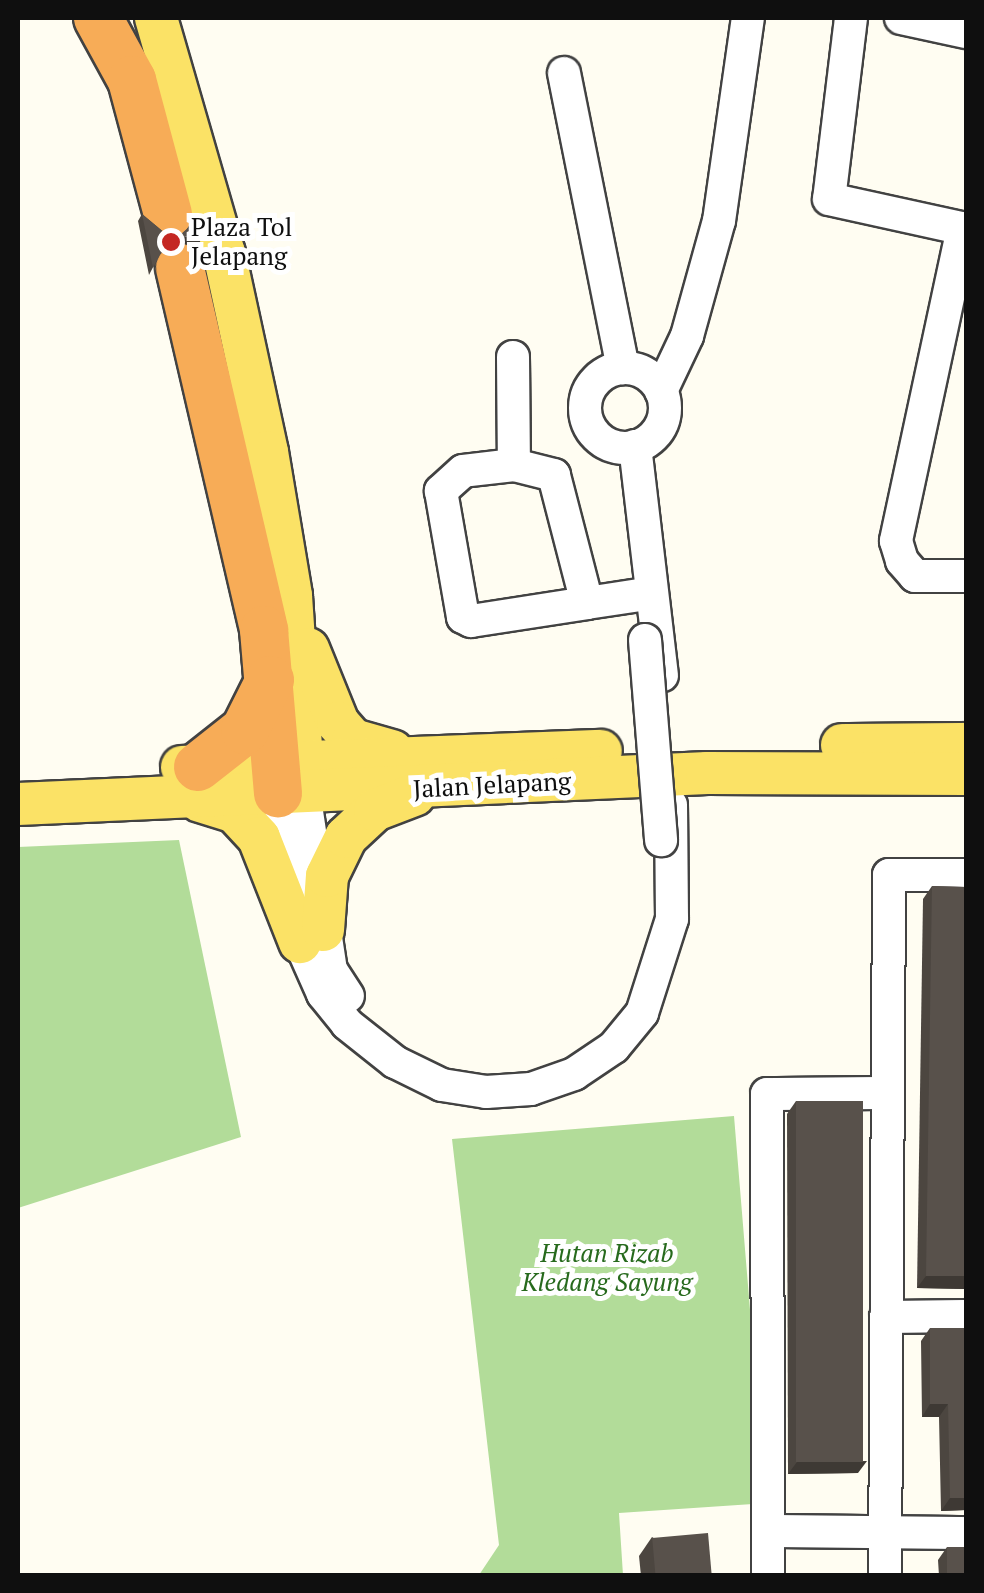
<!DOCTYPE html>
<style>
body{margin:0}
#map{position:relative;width:984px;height:1593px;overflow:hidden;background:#fffdf2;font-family:"PT Serif",serif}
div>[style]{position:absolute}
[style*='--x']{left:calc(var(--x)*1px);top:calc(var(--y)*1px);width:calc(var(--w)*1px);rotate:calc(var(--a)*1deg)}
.forest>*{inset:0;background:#b2dc99}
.roads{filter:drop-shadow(2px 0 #424242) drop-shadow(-2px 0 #424242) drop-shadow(0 2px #424242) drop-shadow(0 -2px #424242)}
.minor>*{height:32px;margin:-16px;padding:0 16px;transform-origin:16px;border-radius:16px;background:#fff}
.minor>.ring{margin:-16px;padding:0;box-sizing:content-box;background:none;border:32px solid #fff;border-radius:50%}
.major>*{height:42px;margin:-21px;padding:0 21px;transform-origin:21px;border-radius:21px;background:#fbe266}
.highway>*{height:48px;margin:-24px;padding:0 24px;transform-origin:24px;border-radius:24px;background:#f7ac57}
.bridges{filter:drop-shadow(2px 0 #424242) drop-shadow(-2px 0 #424242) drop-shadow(0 2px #424242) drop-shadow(0 -2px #424242)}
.minor-bridge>*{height:32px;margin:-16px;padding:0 16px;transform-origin:16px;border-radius:16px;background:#fff}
.wall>*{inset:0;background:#4c4640}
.shaded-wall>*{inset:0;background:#3e3934}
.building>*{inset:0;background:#58514b;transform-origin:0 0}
.dots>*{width:28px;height:28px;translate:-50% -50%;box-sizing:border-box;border:5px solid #fff;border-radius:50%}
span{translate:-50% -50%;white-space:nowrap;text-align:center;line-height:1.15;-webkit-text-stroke:10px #fff;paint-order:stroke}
.poi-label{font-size:25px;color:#0f0f0f}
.left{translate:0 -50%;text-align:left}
.street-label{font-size:25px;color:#0f0f0f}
.park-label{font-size:25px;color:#276a1d;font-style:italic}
.frame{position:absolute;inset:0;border:20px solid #0f0f0f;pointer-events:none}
</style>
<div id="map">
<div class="forest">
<i style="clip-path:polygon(179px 840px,241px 1137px,18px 1208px,18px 847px)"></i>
<i style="clip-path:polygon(734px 1116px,766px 1503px,619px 1513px,623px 1575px,479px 1575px,499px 1545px,452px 1139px)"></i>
</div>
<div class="roads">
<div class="minor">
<i style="--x:851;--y:18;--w:182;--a:96.9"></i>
<i style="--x:829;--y:199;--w:140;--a:12.4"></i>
<i style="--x:901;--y:18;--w:66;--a:12.2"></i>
<i style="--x:564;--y:73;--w:301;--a:78.7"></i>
<i style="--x:963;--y:228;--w:320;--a:102.1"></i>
<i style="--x:896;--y:541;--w:21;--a:73"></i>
<i style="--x:902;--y:561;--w:20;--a:49"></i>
<i style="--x:915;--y:576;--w:51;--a:0"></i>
<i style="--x:513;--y:357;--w:108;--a:89.5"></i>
<i class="ring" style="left:585px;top:368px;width:48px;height:48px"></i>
<i style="--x:661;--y:391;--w:61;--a:-64.7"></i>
<i style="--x:687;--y:336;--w:119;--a:-74.5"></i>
<i style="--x:719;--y:221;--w:205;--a:-81.9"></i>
<i style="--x:635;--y:446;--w:231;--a:83.3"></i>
<i style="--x:587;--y:603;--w:132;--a:-104.5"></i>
<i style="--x:554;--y:475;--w:41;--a:-166"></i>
<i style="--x:514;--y:465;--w:51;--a:173.3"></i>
<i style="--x:463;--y:471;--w:30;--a:138"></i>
<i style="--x:441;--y:491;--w:128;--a:80.1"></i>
<i style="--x:463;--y:617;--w:9;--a:27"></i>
<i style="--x:471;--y:621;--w:117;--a:-8.8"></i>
<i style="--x:587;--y:603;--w:54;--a:-8.6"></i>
<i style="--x:304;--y:792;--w:180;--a:81.4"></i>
<i style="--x:331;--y:970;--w:31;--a:57"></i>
<i style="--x:278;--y:793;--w:151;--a:81.6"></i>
<i style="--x:300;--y:942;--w:57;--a:66.1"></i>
<i style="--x:323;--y:994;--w:38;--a:51"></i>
<i style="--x:347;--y:1024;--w:61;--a:38.4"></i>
<i style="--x:395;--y:1062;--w:52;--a:26.1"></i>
<i style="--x:442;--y:1085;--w:45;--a:9"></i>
<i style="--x:486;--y:1092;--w:45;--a:-3.8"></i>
<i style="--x:531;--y:1089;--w:46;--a:-19.2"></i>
<i style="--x:574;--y:1074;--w:48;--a:-34"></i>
<i style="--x:614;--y:1047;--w:44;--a:-50.5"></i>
<i style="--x:642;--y:1013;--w:99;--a:-72.3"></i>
<i style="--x:672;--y:919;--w:114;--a:-90.5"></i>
<i style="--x:886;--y:1317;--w:80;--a:-0.7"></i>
<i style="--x:769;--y:1531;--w:197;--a:0.6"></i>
<i style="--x:768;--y:1576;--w:482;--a:-90.1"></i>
<i style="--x:767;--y:1094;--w:120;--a:-0.5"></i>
<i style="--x:885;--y:1576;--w:701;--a:-89.67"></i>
<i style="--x:889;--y:875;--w:77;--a:0"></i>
</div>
<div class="major">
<i style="--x:156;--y:18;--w:245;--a:73.9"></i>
<i style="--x:224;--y:253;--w:204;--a:77.8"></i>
<i style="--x:267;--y:452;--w:146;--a:80.5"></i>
<i style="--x:291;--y:596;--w:194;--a:86.2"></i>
<i style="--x:308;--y:649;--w:80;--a:67.9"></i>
<i style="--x:338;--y:723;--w:23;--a:49"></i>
<i style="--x:353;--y:740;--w:41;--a:15.8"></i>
<i style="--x:842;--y:745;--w:124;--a:-0.5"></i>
<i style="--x:182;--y:767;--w:419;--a:-2.2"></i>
<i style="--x:200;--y:801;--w:37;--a:17"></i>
<i style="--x:235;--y:812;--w:35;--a:47"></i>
<i style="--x:259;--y:838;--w:112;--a:68.5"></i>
<i style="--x:18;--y:804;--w:690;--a:-2.58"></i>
<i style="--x:707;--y:773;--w:259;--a:0.2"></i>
<i style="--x:323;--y:930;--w:54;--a:-85.8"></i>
<i style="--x:327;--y:876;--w:43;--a:-64"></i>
<i style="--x:346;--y:837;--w:40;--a:-43"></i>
<i style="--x:375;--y:810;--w:42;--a:-21"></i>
</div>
<div class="highway">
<i style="--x:98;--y:18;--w:71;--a:61.3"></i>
<i style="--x:132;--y:80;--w:139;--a:75"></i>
<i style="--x:180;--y:268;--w:372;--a:76.9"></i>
<i style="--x:264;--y:630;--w:164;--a:85.1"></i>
<i style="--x:198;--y:767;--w:60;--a:-38.2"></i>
<i style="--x:245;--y:730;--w:56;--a:-63.4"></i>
</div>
</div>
<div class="bridges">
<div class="minor-bridge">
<i style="--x:645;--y:640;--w:201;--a:85.4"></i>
</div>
</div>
<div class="wall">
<i style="clip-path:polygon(142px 214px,166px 234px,201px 240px,196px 247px,175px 241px,164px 246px,149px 275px,138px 221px)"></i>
<i style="clip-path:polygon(932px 886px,966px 887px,966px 1289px,917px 1288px,923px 899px)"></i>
<i style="clip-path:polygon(796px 1101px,858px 1473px,788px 1474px,787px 1114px)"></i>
<i style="clip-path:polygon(930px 1328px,966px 1328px,966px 1510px,941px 1511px,939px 1417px,922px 1417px,921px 1341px)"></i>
<i style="clip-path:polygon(652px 1537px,712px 1576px,641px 1576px,639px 1556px)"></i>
<i style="clip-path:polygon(947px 1547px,966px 1576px,939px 1576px,938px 1560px)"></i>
</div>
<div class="shaded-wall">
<i style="clip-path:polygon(179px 235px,201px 240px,196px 247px,175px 241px,162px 247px,167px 241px)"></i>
<i style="clip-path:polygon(926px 1276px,966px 1276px,966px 1289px,917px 1288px)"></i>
<i style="clip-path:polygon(930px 1404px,948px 1404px,939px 1417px,922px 1417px)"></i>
<i style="clip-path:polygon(867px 1461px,858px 1473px,788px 1474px,797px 1462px)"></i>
<i style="clip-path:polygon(950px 1498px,966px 1498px,966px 1510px,941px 1511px)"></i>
</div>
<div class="building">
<i style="clip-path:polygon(142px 214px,166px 234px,181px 234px,195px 222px,201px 240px,179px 235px,167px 241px,153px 268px)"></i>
<i style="clip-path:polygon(932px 886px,966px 887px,966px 1276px,926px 1276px)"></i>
<i style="left:796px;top:1101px;width:67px;height:361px"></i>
<i style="clip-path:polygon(930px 1328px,966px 1328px,966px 1498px,950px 1498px,948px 1404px,930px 1404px)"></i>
<i style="left:708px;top:1533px;width:43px;height:56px;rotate:85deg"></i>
<i style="left:947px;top:1547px;width:19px;height:29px"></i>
</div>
<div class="dots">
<i style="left:171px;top:242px;background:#c42723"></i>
</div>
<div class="poi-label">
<span class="left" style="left:191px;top:242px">Plaza Tol<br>Jelapang</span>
</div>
<div class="street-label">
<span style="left:492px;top:785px;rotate:-3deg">Jalan Jelapang</span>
</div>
<div class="park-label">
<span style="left:607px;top:1268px">Hutan Rizab<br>Kledang Sayung</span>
</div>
<div class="frame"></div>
</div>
